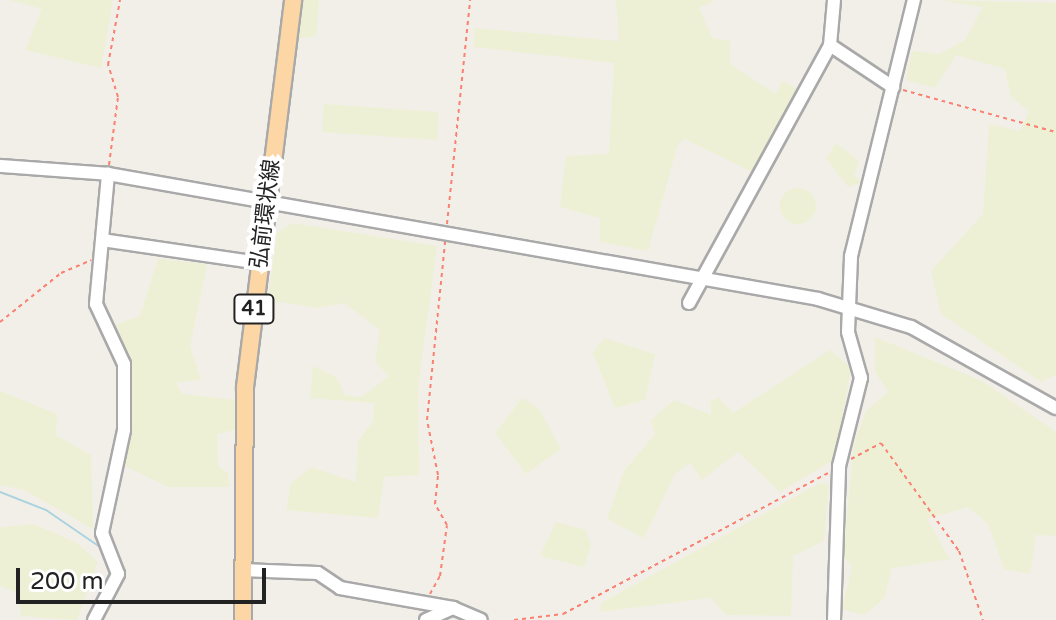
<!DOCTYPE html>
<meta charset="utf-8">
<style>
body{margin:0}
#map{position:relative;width:1056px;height:620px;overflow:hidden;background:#f2efe9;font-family:"Varela Round","Noto Sans JP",sans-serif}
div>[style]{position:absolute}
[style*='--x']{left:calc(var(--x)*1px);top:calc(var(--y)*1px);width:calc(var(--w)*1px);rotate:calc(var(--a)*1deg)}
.farmland>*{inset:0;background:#eef0d5;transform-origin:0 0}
.round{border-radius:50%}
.stream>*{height:2px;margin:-1px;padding:0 1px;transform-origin:1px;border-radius:1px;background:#aad3df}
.path>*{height:2px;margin-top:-1px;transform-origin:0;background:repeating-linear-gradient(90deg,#fa8072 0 4px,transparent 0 8px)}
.roads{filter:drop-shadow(2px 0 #a9a9a9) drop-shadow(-2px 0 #a9a9a9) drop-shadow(0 2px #a9a9a9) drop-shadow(0 -2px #a9a9a9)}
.minor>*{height:12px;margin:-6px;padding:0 6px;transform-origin:6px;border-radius:6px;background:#fff}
.major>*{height:16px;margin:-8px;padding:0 8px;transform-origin:8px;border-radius:8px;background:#fcd6a4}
span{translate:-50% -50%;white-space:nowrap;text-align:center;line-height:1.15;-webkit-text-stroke:8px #fff;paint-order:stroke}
.shield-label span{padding:2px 6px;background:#fff;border:2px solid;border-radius:6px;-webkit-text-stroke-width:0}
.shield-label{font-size:20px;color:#222;font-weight:700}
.street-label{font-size:22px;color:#222}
.scale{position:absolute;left:16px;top:568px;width:250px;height:36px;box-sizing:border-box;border:4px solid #222;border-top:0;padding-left:10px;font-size:24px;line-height:28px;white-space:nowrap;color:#222;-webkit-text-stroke:6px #fff;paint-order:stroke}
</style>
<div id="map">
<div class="farmland">
<i style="clip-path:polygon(10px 0,113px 0,101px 68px,25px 50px,42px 9px)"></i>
<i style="clip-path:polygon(300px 0,319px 0,316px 36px,295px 39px)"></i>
<i style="clip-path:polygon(616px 0,715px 0,699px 8px,712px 38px,730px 41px,730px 64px,776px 94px,782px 81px,798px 89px,752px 172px,685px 139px,678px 144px,648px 251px,600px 242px,600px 218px,560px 207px,566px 156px,609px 154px,614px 63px,474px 47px,475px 28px,619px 41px)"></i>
<i style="clip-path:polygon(936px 0,1056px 3px,1056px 375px,1041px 382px,941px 314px,931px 271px,983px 214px,989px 124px,1020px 131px,1029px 111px,1011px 97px,1005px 69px,956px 55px,935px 88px,906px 80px,912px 51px,939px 54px,965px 40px,983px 7px)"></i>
<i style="left:324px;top:104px;width:115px;height:28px;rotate:4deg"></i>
<i style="clip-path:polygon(836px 143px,859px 161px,854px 175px,863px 182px,848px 187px,826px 158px)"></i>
<i class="round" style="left:780px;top:188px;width:36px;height:36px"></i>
<i style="clip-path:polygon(292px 223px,437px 246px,418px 388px,419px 475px,384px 477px,378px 518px,286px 510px,291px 483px,311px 467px,356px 482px,358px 441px,373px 421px,374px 403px,310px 398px,313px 366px,336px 377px,345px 395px,361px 397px,389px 376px,375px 362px,380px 330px,344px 303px,318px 308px,268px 300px,277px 233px)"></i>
<i style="clip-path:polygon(158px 259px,207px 264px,190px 346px,201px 380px,176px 382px,182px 394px,237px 400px,235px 430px,217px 434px,218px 466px,228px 473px,229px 487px,168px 487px,125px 466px,131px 365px,111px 326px,140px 316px)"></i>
<i style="clip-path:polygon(875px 337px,982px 381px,1056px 432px,1056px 536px,1036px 535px,1030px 574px,1004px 569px,988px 524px,968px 507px,927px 519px,950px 559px,892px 568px,884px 599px,864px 615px,842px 609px,852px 566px,843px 556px,854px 444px,866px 411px,888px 392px,875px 372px)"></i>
<i style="clip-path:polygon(604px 338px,655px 354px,645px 400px,615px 408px,593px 353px)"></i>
<i style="clip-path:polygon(830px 350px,851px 368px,835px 459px,780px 492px,738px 452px,702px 480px,690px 463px,675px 474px,644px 538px,607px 519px,624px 471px,655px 434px,651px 420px,674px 400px,711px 415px,710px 402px,718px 397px,733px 413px)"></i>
<i style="clip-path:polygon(0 391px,57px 414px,56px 435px,91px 455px,93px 529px,24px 490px,0 485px)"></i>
<i style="clip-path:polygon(522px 398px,539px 409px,561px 449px,526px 474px,495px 433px)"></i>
<i style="clip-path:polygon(820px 483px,829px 484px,824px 541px,793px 556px,791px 616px,726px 615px,711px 598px,600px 612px,601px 603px)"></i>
<i style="clip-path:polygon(556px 522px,586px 530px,591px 545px,584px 567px,540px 556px)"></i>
<i style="clip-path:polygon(34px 524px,77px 543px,98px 562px,77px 620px,21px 616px,18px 593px,0 586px,0 527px)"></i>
</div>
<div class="stream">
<i style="--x:0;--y:492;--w:49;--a:21.4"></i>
<i style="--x:46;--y:510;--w:69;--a:34.4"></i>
<i style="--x:88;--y:620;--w:55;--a:-65.3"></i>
</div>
<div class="path">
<i style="--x:903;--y:90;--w:159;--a:15.4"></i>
<i style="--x:109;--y:165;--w:69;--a:-82.5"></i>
<i style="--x:118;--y:97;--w:34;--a:-107"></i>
<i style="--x:108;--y:65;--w:66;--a:-79.5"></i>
<i style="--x:447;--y:224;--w:225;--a:-84.1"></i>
<i style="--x:0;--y:322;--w:78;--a:-38.8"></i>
<i style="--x:61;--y:273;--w:33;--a:-23"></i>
<i style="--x:851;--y:459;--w:34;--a:-28"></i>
<i style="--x:881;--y:443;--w:133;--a:54.2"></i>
<i style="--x:959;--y:551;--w:73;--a:70.8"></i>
<i style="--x:430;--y:594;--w:21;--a:-61"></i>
<i style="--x:440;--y:576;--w:51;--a:-82.2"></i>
<i style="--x:447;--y:525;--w:24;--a:-120"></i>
<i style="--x:435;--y:504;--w:29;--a:-84"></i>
<i style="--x:438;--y:475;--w:56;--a:-101.3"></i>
<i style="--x:427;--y:420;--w:179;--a:-84.2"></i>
<i style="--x:514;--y:620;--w:49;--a:-7"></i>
<i style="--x:563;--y:614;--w:300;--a:-28"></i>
</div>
<div class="roads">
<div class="minor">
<i style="--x:830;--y:45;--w:76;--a:33.7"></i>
<i style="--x:0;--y:166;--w:108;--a:4.2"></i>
<i style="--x:108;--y:174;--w:721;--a:9.98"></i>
<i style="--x:818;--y:299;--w:97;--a:16.8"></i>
<i style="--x:911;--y:327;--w:166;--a:29.2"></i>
<i style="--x:102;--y:240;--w:160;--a:8.3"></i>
<i style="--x:689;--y:303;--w:294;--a:-61.3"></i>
<i style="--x:830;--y:45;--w:45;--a:-84.9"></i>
<i style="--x:242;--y:570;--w:76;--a:2.3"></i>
<i style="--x:318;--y:573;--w:27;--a:34"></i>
<i style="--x:340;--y:588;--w:115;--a:10"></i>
<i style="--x:94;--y:620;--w:52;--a:-62.4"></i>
<i style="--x:118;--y:574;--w:44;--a:-111.3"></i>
<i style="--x:102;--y:533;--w:105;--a:-77.9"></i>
<i style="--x:124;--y:430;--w:66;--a:-90"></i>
<i style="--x:124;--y:364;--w:66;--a:-115"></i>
<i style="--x:96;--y:304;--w:131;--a:-84.7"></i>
<i style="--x:426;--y:620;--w:30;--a:-24"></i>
<i style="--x:453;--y:608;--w:30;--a:23"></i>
<i style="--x:834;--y:620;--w:154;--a:-88.1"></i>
<i style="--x:839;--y:466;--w:91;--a:-76"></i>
<i style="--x:861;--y:378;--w:48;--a:-105.8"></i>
<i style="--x:848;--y:332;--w:76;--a:-87.7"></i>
<i style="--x:851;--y:256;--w:264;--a:-76.2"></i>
</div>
<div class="major">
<i style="--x:243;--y:620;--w:233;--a:-89.5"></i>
<i style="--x:245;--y:387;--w:390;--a:-82.9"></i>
</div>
</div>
<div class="shield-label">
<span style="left:254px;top:309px">41</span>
</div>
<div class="street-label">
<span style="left:266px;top:214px;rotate:-83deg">弘前環状線</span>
</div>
<div class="scale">200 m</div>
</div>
